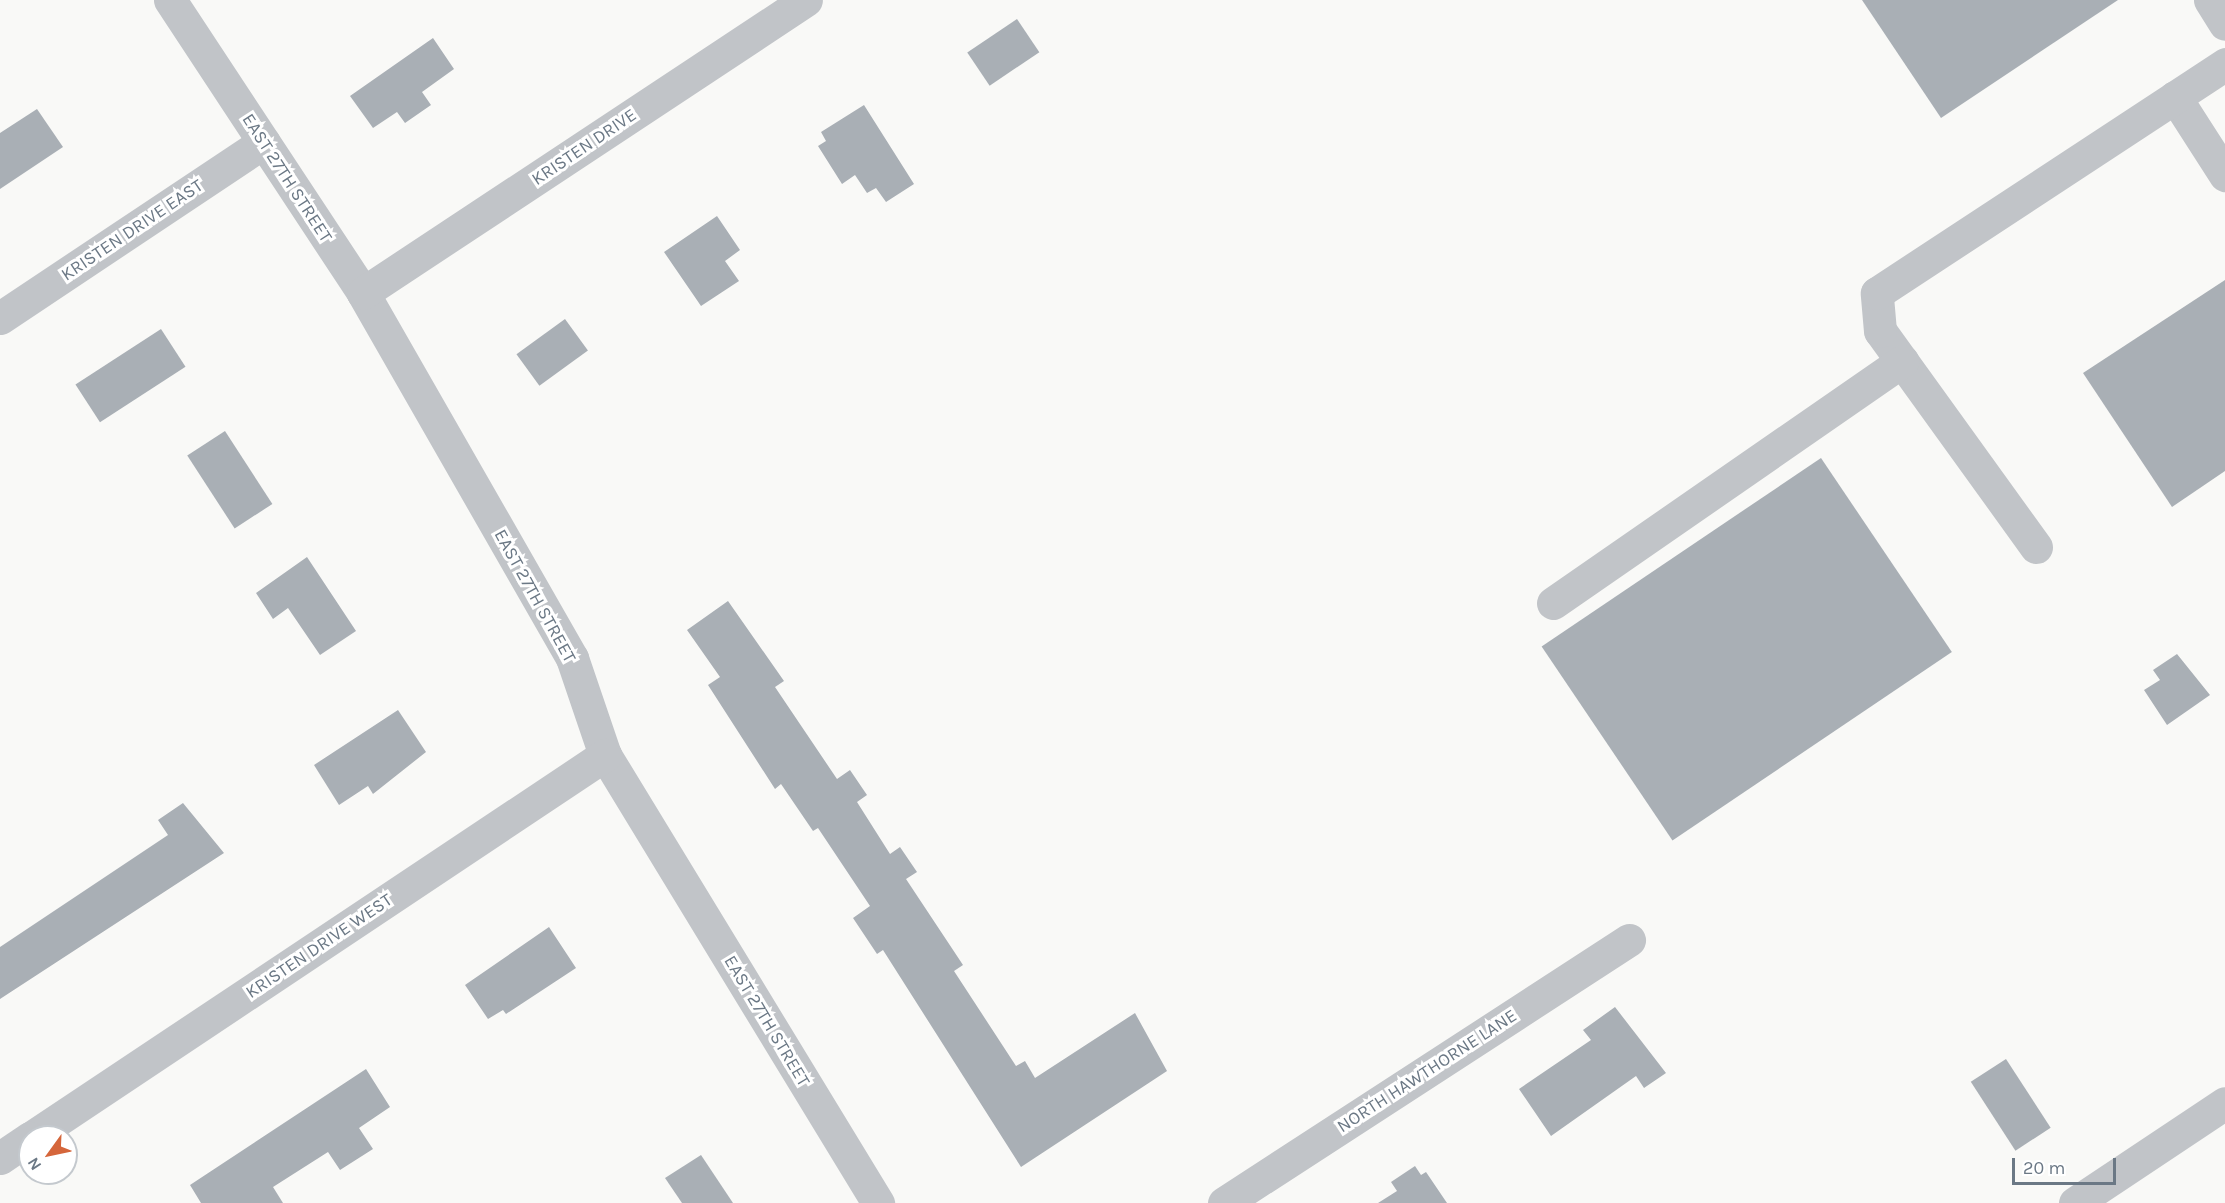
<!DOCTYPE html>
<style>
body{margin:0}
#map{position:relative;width:2225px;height:1203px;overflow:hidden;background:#f9f9f7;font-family:Karla,sans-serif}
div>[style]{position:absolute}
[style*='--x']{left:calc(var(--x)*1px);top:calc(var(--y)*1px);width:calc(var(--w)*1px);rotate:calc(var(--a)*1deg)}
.building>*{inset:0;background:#a9afb5;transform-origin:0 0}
.minor>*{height:33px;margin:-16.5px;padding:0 16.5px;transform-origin:16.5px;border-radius:16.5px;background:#c1c4c8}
span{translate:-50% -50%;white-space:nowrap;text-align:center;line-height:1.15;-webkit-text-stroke:6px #fff;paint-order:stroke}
.street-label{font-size:18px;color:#6b7885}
.north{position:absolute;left:18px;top:1125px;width:60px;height:60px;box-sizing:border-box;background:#fff;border:2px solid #c4c9ce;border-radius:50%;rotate:237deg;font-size:16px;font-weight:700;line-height:24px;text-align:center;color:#6b7885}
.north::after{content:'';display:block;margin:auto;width:21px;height:27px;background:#d5663b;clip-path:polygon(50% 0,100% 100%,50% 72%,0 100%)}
.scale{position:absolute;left:2012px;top:1158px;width:104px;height:27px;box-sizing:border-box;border:3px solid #6b7885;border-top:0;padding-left:8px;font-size:18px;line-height:21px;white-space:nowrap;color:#6b7885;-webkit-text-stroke:4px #fff;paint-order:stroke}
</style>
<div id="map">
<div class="building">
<i style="clip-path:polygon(1862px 0,2118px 0,1941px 118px)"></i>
<i style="left:1017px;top:19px;width:40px;height:60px;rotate:56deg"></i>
<i style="clip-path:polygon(433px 38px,454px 69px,422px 92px,431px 105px,405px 123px,397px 112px,373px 128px,350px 96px)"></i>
<i style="clip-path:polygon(864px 105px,914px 184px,886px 202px,876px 188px,867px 193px,855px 175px,842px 184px,818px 146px,826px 141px,821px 132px)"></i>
<i style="clip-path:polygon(37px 109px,63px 147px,0 189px,0 133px)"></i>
<i style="clip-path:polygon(717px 216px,740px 250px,725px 261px,739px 281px,701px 306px,664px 252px)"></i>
<i style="clip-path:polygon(2225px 280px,2225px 471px,2172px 507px,2083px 373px)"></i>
<i style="left:565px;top:319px;width:39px;height:60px;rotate:54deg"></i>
<i style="left:161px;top:329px;width:45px;height:102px;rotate:57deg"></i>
<i style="left:225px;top:431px;width:87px;height:45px;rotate:57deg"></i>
<i style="left:1821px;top:458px;width:234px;height:337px;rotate:56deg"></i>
<i style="clip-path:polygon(307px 557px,356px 631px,320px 655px,288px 608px,273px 619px,256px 593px)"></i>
<i style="clip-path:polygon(728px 601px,784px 681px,775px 687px,837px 779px,850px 770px,867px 795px,857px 802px,890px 854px,900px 847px,917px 872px,906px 879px,963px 965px,954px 971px,1016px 1066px,1025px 1061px,1035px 1078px,1135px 1013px,1167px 1071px,1021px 1167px,883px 950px,877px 954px,853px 918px,870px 906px,818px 828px,813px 831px,781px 784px,775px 789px,708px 685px,720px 677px,687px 630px)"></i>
<i style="clip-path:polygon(2177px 654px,2210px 695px,2167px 725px,2144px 690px,2160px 680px,2153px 670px)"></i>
<i style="clip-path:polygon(398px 710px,426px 752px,373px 794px,368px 786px,339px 805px,314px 765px)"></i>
<i style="clip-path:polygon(183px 803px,224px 853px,0 999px,0 947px,168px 835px,158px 820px)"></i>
<i style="clip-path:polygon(549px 927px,576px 968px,506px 1014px,503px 1010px,488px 1019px,465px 985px)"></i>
<i style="clip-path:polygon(1615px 1007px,1666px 1073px,1644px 1088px,1636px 1076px,1551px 1136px,1519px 1089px,1591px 1040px,1583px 1030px)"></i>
<i style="left:2006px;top:1059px;width:82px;height:42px;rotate:57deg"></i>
<i style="clip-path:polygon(366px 1069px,390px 1107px,359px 1128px,373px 1149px,340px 1170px,328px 1152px,273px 1187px,283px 1203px,201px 1203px,190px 1185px)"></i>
<i style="clip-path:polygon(701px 1155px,733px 1203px,682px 1203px,665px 1178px)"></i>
<i style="clip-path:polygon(1415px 1166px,1421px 1175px,1426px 1172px,1447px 1203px,1378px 1203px,1397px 1191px,1391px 1182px)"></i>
</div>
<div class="minor">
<i style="--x:170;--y:0;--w:351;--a:56.6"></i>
<i style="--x:363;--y:293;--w:421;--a:60.2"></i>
<i style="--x:572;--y:658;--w:102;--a:71.2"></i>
<i style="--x:605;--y:755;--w:525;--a:58.64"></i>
<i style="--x:2210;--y:0;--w:28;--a:58"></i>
<i style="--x:2175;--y:97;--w:93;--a:57.3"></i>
<i style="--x:363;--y:293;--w:531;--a:-33.48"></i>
<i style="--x:0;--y:318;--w:317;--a:-33.7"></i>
<i style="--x:2036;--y:547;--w:266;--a:-125.8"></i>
<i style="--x:1880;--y:331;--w:38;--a:-95"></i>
<i style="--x:1877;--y:293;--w:417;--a:-33.3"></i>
<i style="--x:1553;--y:603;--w:425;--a:-34.7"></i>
<i style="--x:32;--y:1137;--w:689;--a:-33.69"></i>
<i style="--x:0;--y:1158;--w:36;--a:-34"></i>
<i style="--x:1224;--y:1203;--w:483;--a:-33"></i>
<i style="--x:2075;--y:1203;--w:180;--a:-33.7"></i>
</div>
<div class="street-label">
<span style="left:584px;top:147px;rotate:-34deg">KRISTEN DRIVE</span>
<span style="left:287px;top:178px;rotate:57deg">EAST 27TH STREET</span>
<span style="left:132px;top:230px;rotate:-34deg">KRISTEN DRIVE EAST</span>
<span style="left:535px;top:596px;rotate:61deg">EAST 27TH STREET</span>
<span style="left:319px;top:946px;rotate:-34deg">KRISTEN DRIVE WEST</span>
<span style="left:767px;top:1021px;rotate:59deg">EAST 27TH STREET</span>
<span style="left:1427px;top:1071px;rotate:-33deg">NORTH HAWTHORNE LANE</span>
</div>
<div class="north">N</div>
<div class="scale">20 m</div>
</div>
